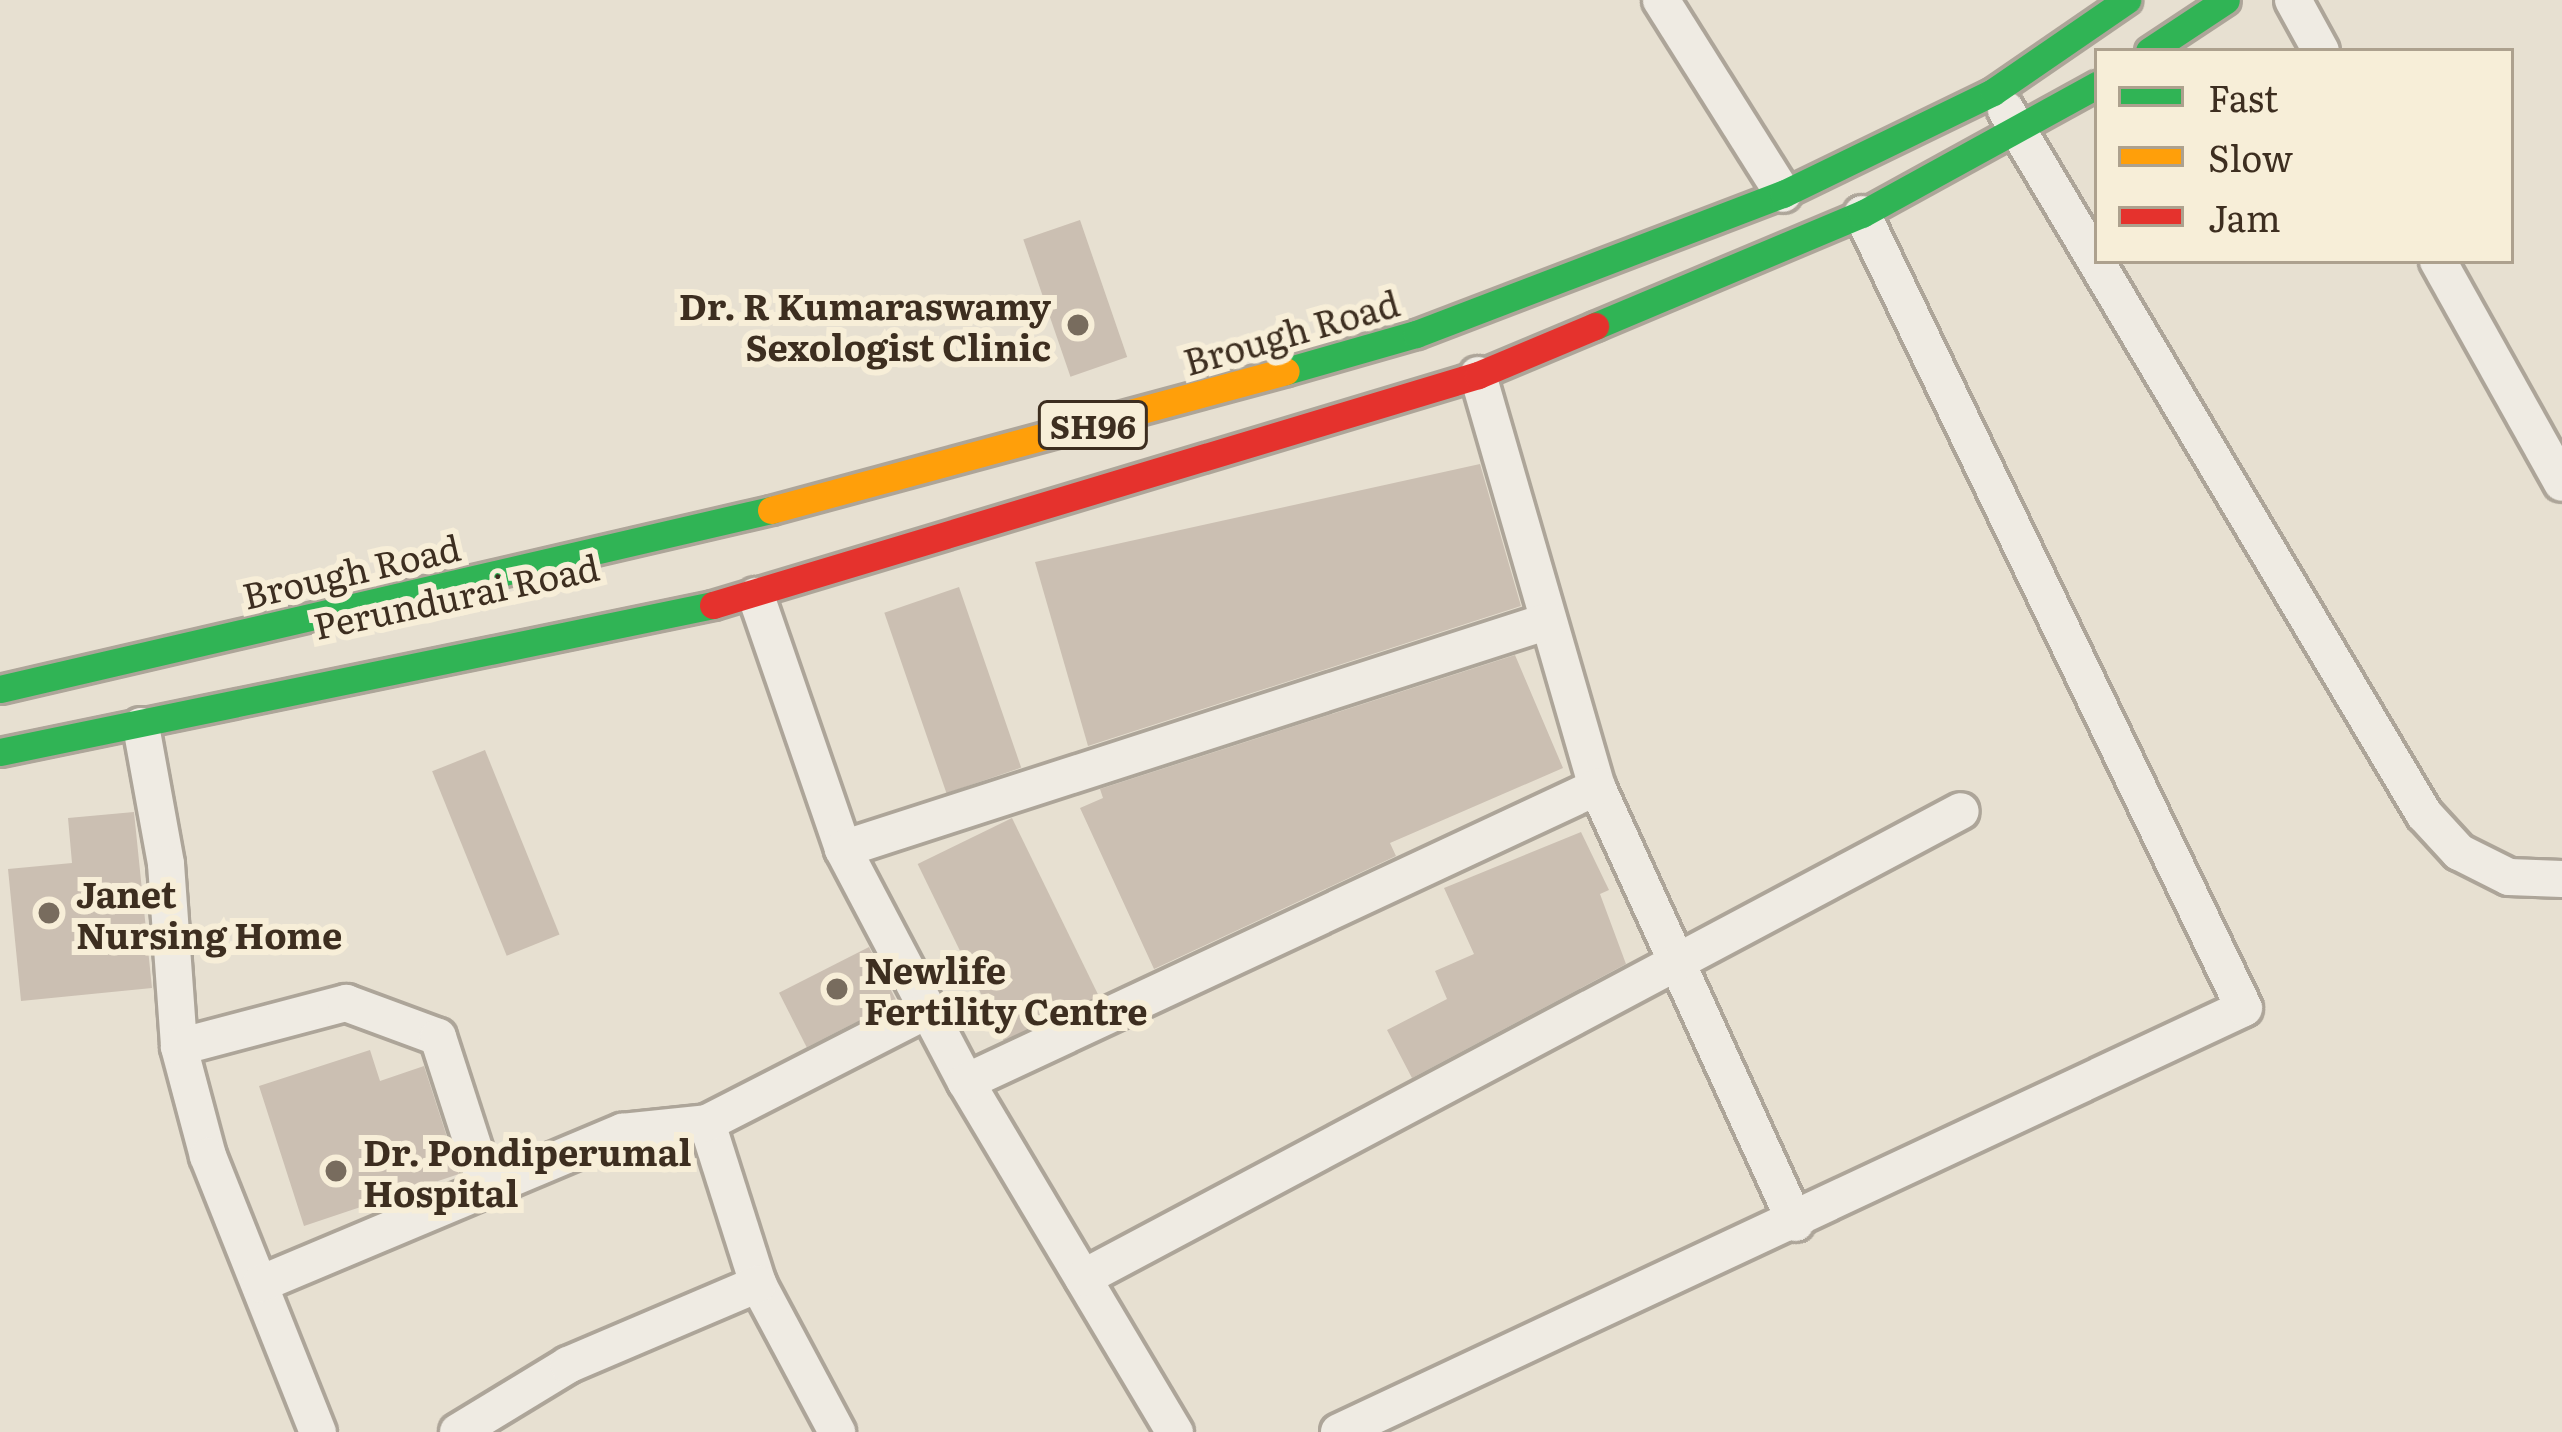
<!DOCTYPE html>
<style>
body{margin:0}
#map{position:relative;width:2562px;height:1432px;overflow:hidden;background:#e7e0d1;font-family:Literata,serif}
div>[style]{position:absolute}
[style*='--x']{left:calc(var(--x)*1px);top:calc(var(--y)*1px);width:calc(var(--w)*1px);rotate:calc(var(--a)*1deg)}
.building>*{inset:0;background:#cbbfb2;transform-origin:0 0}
.roads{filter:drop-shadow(3px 0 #ada599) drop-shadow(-3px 0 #ada599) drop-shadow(0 3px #ada599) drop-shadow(0 -3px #ada599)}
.street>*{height:36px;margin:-18px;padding:0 18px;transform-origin:18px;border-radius:18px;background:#efebe3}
.fast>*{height:27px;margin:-13.5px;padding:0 13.5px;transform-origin:13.5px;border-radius:13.5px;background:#30b455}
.slow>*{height:27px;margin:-13.5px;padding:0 13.5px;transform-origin:13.5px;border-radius:13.5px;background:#ff9f0a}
.jam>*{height:27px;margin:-13.5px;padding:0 13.5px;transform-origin:13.5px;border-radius:13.5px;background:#e5322d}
.dots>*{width:33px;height:33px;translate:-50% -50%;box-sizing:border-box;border:6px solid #f7eed8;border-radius:50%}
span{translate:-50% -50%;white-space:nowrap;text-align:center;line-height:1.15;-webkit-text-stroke:12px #f7eed8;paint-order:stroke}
.shield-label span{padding:3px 9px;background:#f7eed8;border:3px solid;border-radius:9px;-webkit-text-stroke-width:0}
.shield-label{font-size:33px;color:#3d2e20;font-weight:700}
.poi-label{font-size:36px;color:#3d2e20;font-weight:700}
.right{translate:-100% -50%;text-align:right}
.left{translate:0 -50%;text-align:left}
.street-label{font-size:36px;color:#3d2e20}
.legend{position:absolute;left:2094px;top:48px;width:420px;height:216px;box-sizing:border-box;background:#f7eed8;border:3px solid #ada18e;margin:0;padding:15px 21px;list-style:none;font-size:36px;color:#3d2e20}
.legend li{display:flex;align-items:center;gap:24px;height:60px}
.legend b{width:60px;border:3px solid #ada18e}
</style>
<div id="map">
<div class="building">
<i style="left:1080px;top:220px;width:145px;height:60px;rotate:71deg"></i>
<i style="clip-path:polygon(1480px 464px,1521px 606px,1088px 746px,1035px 562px)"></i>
<i style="left:959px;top:587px;width:191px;height:79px;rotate:71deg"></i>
<i style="clip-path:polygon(1515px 655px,1563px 768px,1390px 843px,1396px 856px,1154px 969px,1080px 808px,1103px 798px,1100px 789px)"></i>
<i style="left:485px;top:750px;width:199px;height:57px;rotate:68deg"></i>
<i style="clip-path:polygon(134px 812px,152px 988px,21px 1001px,8px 869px,72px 863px,68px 818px)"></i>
<i style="left:1012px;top:818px;width:198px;height:105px;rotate:64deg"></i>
<i style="clip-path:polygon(1581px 832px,1609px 890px,1600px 894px,1626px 964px,1412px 1078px,1387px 1030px,1447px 999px,1435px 971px,1474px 954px,1444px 888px)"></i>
<i style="left:869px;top:947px;width:61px;height:101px;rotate:63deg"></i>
<i style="clip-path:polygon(370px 1050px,380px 1081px,424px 1066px,459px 1174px,304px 1226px,259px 1086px)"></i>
</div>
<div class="roads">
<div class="street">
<i style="--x:1661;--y:0;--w:229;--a:57.8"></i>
<i style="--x:2293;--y:0;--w:58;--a:61.2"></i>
<i style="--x:2006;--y:110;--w:819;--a:59.3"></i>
<i style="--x:2424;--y:814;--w:52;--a:47.4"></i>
<i style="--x:2459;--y:852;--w:56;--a:26.6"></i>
<i style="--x:2509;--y:877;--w:53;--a:2.2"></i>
<i style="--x:2438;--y:261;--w:254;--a:60.8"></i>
<i style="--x:1478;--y:375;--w:429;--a:73.9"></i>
<i style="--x:1597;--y:787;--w:479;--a:65.5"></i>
<i style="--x:756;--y:596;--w:268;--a:71"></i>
<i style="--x:843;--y:849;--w:263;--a:62.2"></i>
<i style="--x:966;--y:1082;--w:408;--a:59.2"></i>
<i style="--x:141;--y:726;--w:140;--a:79.7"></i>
<i style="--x:166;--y:864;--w:183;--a:85.9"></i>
<i style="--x:179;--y:1047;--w:113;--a:75.1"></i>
<i style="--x:208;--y:1156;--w:297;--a:68.3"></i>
<i style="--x:843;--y:849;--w:741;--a:-17.92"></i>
<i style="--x:179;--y:1047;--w:173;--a:-14.8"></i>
<i style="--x:346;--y:1003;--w:98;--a:20.3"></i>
<i style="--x:438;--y:1037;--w:160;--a:72.1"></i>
<i style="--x:966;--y:1082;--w:697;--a:-25.06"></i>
<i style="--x:707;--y:1123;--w:169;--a:72.4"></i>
<i style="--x:758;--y:1284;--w:168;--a:61.9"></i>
<i style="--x:1083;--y:1278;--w:994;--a:-28.01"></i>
<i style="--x:260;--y:1284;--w:393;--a:-22.8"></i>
<i style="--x:622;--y:1132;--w:85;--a:-6"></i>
<i style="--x:707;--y:1123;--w:248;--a:-27.1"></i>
<i style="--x:458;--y:1432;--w:129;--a:-31.3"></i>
<i style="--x:568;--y:1365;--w:207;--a:-23.1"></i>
<i style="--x:1339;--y:1432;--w:999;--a:-25.1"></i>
<i style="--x:2244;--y:1008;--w:881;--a:-115.69"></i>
</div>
<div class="fast">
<i style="--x:2149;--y:51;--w:92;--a:-33.5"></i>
<i style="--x:1595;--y:326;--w:290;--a:-22.8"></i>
<i style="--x:1862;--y:214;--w:268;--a:-28.8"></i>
<i style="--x:1286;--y:371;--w:135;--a:-15.9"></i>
<i style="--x:1416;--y:334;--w:393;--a:-20.9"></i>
<i style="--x:1783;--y:194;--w:233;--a:-25.9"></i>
<i style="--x:1993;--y:92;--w:163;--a:-34.5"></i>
<i style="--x:0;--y:689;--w:792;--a:-13.07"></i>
<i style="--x:0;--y:752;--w:728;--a:-11.65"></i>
</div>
<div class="slow">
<i style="--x:771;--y:510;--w:533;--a:-15.1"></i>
</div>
<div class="jam">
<i style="--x:713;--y:605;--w:799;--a:-16.73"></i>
<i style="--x:1478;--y:375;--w:127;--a:-22.7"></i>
</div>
</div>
<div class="dots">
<i style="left:1078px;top:325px;background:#786c5e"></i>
<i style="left:49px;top:913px;background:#786c5e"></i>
<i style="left:837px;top:989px;background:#786c5e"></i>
<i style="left:336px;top:1171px;background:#786c5e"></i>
</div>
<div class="shield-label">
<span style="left:1093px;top:425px">SH96</span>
</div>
<div class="poi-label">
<span class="right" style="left:1051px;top:325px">Dr. R Kumaraswamy<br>Sexologist Clinic</span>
<span class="left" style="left:76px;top:913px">Janet<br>Nursing Home</span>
<span class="left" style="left:864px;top:989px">Newlife<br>Fertility Centre</span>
<span class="left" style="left:363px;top:1171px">Dr. Pondiperumal<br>Hospital</span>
</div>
<div class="street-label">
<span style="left:1291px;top:331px;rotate:-16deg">Brough Road</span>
<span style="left:351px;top:570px;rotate:-13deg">Brough Road</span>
<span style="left:456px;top:595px;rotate:-12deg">Perundurai Road</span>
</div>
<ul class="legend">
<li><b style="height:15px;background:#30b455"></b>Fast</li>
<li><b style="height:15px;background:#ff9f0a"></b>Slow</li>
<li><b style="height:15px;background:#e5322d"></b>Jam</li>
</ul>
</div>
